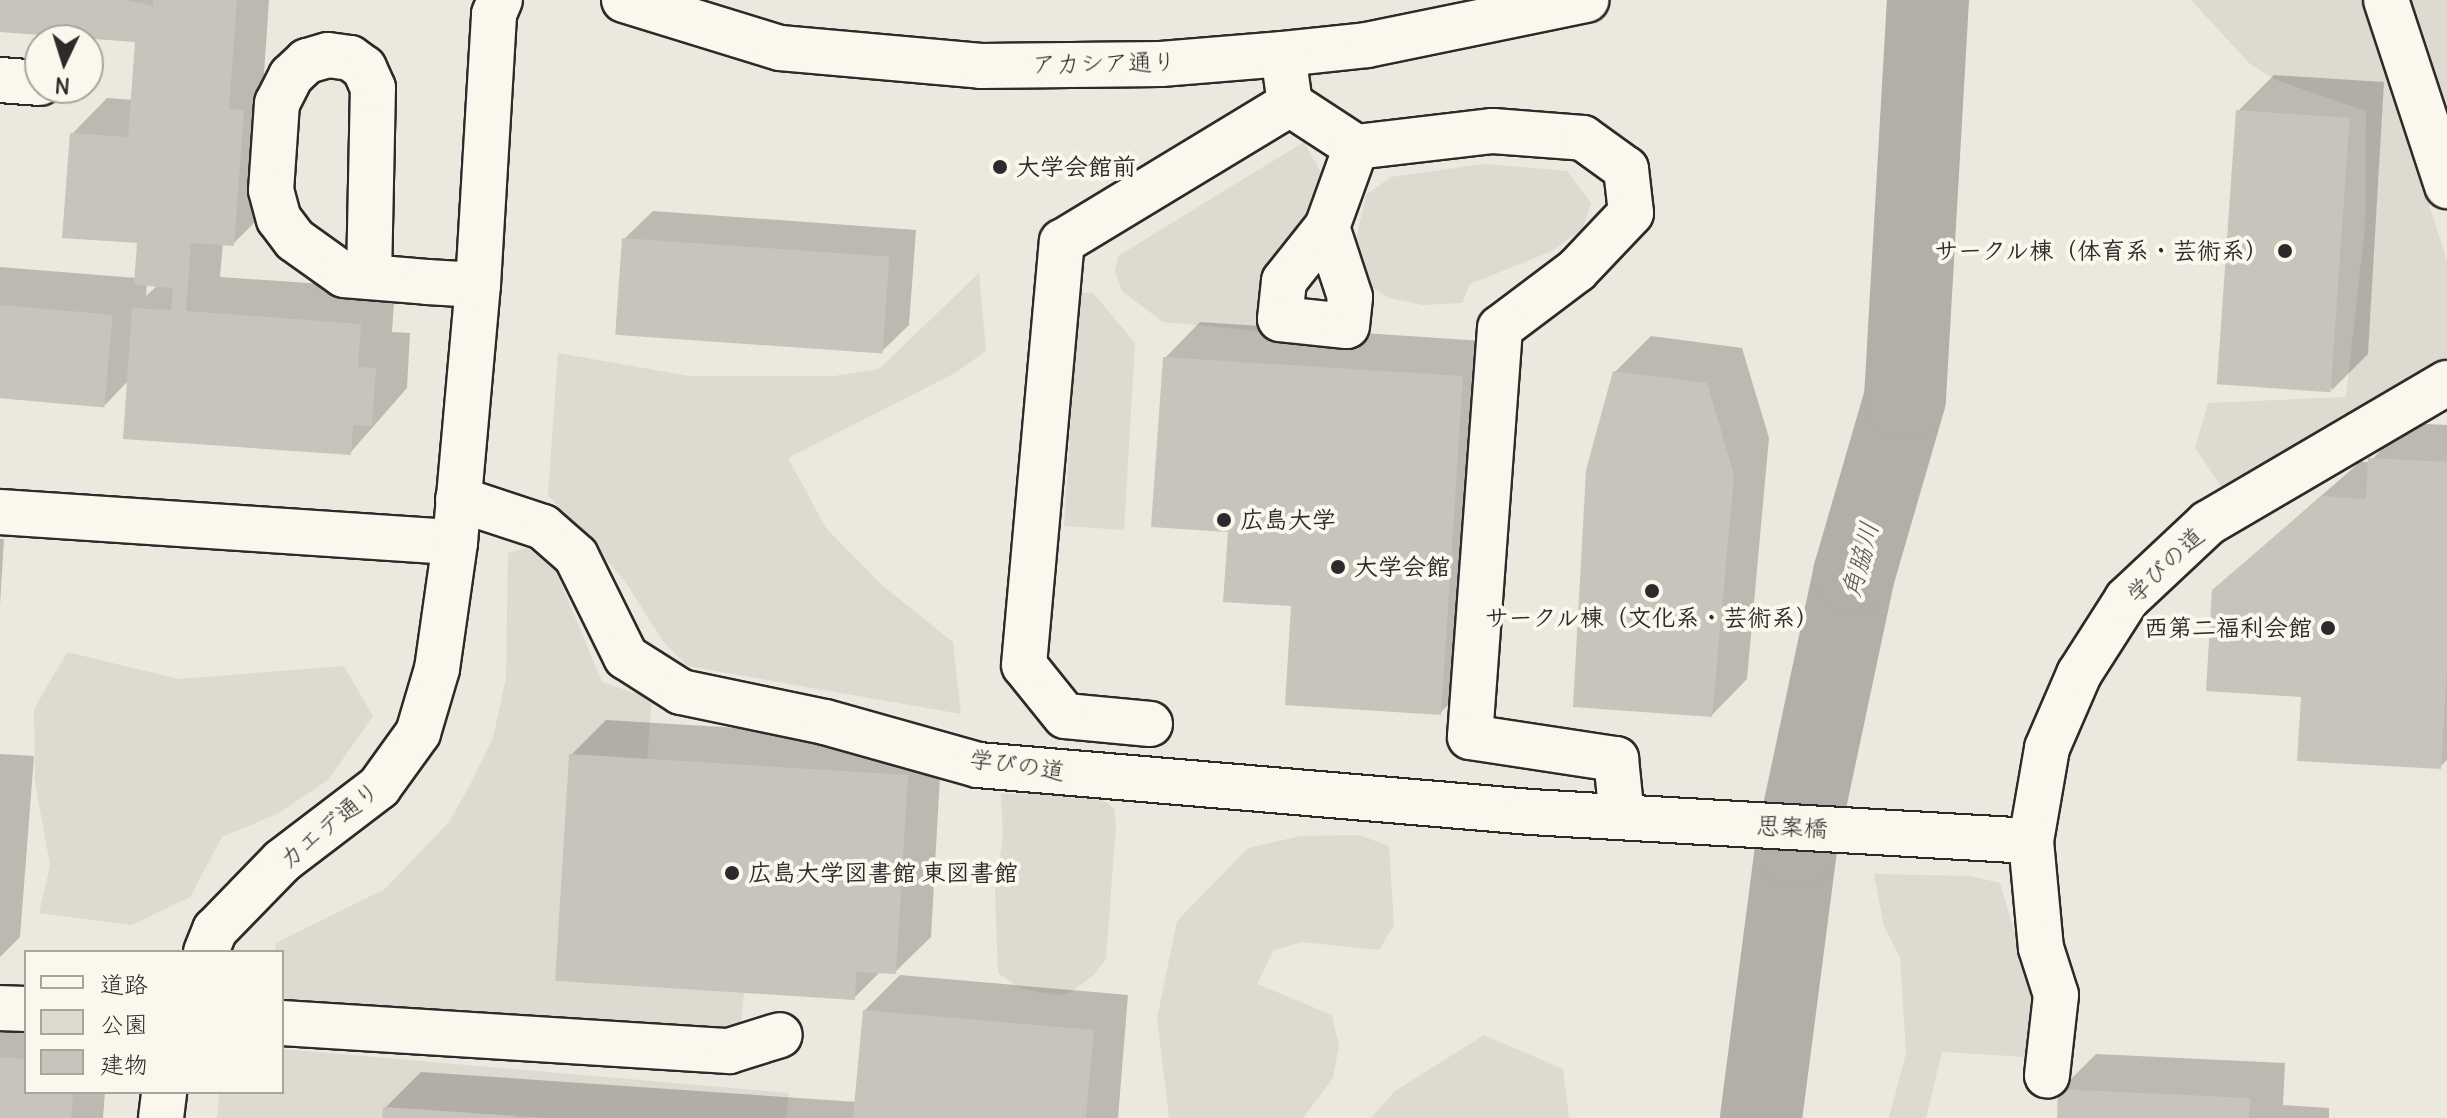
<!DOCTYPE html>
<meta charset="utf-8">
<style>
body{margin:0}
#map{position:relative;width:2447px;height:1118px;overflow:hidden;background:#fbf7ec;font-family:Delius,"Klee One",sans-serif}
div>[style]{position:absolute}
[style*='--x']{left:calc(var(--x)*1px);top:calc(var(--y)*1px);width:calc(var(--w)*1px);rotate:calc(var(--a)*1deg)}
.built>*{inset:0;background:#ebe8de}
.green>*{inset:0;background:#dddad0}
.shadow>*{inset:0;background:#0003}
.river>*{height:82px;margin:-41px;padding:0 41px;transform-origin:41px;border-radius:41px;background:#b1afa7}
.building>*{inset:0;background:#c7c4bc;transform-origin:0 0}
.roads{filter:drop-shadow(2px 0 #2b2b2b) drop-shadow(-2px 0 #2b2b2b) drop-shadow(0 2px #2b2b2b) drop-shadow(0 -2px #2b2b2b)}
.minor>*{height:44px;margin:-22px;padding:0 22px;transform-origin:22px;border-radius:22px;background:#fbf7ec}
.dots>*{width:22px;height:22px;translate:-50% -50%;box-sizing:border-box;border:4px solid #fbf7ec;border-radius:50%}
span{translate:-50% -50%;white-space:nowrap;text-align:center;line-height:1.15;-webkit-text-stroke:8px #fbf7ec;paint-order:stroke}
.street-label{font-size:24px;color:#2b2b2b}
.poi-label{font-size:24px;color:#2b2b2b;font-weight:700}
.left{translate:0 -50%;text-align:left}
.right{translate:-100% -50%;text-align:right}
.water-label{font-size:26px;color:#5a5956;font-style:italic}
.legend{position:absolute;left:24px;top:950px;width:260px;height:144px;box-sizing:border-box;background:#fbf7ec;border:2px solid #a8a59f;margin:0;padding:10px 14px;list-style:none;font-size:24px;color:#2b2b2b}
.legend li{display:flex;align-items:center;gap:16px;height:40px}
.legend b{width:40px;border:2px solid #a8a59f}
.north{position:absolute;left:24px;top:24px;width:80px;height:80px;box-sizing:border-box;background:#fbf7ec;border:2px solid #a8a59f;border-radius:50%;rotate:184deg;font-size:22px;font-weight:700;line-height:32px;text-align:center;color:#2b2b2b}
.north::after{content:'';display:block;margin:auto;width:28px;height:36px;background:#2b2b2b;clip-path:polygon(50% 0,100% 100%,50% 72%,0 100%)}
</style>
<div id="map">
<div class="built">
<i style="clip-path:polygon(evenodd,0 0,2447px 0,2447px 1118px,0 1118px,0 0,40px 40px,88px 40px,88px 88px,40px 88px,40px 40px,0 0,26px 952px,282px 952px,282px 1092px,26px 1092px,26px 952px)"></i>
</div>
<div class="green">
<i style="clip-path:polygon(2191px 0,2364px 0,2447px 261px,2447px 362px,2225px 492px,2195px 448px,2208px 403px,2346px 397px,2365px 226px,2366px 111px,2276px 80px,2250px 64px)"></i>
<i style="clip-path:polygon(2404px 0,2447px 0,2447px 147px)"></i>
<i style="clip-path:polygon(1304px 142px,1321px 172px,1319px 192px,1301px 228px,1279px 333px,1163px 322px,1122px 291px,1115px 271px,1118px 256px)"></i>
<i style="clip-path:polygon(1484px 164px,1567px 171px,1591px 203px,1583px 228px,1552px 251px,1470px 284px,1462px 303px,1423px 305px,1389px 298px,1365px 283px,1353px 254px,1366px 195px,1391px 177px)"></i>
<i style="clip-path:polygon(979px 273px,986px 351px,955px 373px,788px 458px,826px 528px,882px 585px,953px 642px,961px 714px,687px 666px,662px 640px,625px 581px,548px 495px,558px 353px,689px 376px,834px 376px,879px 369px)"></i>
<i style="clip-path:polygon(1079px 293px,1093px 293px,1135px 343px,1124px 530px,1064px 526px)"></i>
<i style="clip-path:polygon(527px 548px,555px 569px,602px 682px,652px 699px,647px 759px,569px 755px,555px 981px,744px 993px,740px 1029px,282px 1014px,282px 952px,275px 952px,276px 943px,385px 889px,448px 823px,470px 785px,493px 738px,506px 678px,508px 553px)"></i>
<i style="clip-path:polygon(67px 652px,179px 679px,344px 666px,373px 716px,328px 780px,277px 814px,222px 837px,190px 897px,132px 925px,39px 913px,50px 866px,35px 781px,34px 709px)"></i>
<i style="clip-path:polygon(1059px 793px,1104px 801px,1114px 808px,1116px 826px,1106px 959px,1094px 975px,1070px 993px,1057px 995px,1021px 989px,998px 973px,995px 891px,1003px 836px,1001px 794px)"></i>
<i style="clip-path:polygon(1359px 835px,1389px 846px,1394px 925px,1379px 950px,1301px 942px,1273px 951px,1257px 984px,1332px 1015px,1339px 1046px,1333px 1078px,1303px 1118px,1169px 1118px,1157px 1018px,1177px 921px,1248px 848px,1300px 836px)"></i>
<i style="clip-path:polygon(1874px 874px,1970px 876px,2000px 883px,2025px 968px,2031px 998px,2027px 1057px,1942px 1052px,1926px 1118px,1889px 1118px,1906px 1053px,1900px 958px,1884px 926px)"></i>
<i style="clip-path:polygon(1484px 1035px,1563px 1069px,1569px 1118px,1371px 1118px,1395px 1091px)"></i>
<i style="clip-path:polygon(282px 1049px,789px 1093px,786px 1118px,548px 1118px,384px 1107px,382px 1118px,217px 1118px,219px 1092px,282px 1092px)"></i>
</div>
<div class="shadow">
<i style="clip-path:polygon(evenodd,0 0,269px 0,264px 74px,279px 75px,269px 208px,233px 244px,223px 243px,220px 277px,395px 289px,392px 332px,410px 333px,407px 388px,350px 453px,129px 380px,105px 405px,0 396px,0 267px,136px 278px,139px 241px,72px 134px,107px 98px,133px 100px,137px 40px,0 30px,0 0,147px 284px,158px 285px,146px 296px,147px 284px)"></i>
<i style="clip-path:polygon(2274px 75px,2384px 82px,2368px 354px,2332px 390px,2238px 111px)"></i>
<i style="clip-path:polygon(653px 211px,916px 230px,909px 325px,880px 353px,624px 239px)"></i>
<i style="clip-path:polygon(1200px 322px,1498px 342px,1476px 678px,1440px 713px,1293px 604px,1230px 530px,1165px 358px)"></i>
<i style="clip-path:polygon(1651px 336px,1742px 348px,1769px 438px,1747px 679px,1712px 715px,1615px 372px)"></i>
<i style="clip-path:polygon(2406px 423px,2447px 425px,2447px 760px,2440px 767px,2303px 695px,2213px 590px,2360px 462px,2370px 462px)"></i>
<i style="clip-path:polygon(0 539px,4px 539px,0 605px)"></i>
<i style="clip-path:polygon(606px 720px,942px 740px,931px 937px,895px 972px,881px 971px,854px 998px,571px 755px)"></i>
<i style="clip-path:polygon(0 754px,34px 756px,20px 937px,0 957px)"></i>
<i style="clip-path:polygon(900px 975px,1128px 995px,1118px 1118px,384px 1118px,385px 1108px,421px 1072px,857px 1102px,864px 1011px)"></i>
<i style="clip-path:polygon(0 1019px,26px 1021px,26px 1092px,105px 1092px,103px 1118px,0 1118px)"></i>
<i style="clip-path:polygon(2096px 1054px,2285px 1063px,2283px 1105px,2329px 1108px,2329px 1118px,2059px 1118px,2060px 1090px)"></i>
</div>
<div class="river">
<i style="--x:1761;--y:1118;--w:273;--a:-82.6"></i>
<i style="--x:1796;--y:847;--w:279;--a:-78"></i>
<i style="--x:1854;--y:574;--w:183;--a:-73.8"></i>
<i style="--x:1905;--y:398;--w:399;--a:-86.7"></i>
</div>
<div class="building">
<i style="clip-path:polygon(0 0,125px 0,153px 6px,153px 0,237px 0,229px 109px,244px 110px,234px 246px,191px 243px,186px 311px,361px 324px,358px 367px,376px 368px,372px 426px,353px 425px,351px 455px,123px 439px,132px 308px,171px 310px,173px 288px,134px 285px,137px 243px,62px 238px,70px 133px,128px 137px,135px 42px,0 32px)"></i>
<i style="left:2236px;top:110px;width:114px;height:275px;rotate:4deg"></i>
<i style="left:622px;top:238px;width:268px;height:97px;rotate:4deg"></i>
<i style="left:0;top:305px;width:113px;height:93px;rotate:5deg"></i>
<i style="clip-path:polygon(1163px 357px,1463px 376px,1441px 715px,1285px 705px,1291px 606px,1223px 602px,1228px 532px,1151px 527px)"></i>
<i style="clip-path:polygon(1613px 371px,1707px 383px,1734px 475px,1712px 717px,1573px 707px,1586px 470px)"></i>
<i style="clip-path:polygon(2368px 458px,2447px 462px,2447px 667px,2441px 769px,2297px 761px,2301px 697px,2206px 691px,2212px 590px,2322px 496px,2366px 499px)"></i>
<i style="clip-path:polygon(569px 754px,908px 775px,896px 974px,856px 972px,855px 1000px,555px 981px)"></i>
<i style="clip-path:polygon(863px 1010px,1094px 1030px,1086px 1118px,853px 1118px)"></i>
<i style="clip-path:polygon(0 1057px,26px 1059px,26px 1092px,73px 1092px,71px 1118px,0 1118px)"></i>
<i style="clip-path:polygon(2058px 1089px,2250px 1098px,2249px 1118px,2057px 1118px)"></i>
<i style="clip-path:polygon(383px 1107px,514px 1116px,513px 1118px,382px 1118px)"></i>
</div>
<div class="roads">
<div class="minor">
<i style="--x:624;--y:0;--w:163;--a:17.1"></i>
<i style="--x:780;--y:48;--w:202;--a:5.1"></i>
<i style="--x:981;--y:66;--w:180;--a:-0.6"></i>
<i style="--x:1161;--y:64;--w:122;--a:-4.7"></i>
<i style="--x:1283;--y:54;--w:84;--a:-6.1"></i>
<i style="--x:1367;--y:45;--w:224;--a:-11.6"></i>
<i style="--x:2386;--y:0;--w:196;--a:71.8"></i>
<i style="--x:0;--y:80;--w:40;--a:4.3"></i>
<i style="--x:1290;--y:104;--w:79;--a:33.1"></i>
<i style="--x:1356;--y:147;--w:85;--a:109.9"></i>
<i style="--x:1327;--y:227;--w:69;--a:128.5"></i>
<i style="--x:1284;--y:281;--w:38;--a:96"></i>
<i style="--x:1280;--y:319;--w:67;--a:6"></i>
<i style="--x:1347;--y:326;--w:29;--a:-84"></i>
<i style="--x:1350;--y:297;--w:74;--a:-108.2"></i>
<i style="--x:1356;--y:147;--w:138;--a:-6.7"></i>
<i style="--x:1493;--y:131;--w:90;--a:4.4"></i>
<i style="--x:1583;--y:138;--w:53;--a:35.8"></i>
<i style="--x:1626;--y:169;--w:44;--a:83.5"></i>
<i style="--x:1631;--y:213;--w:79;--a:133.5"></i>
<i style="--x:1577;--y:270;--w:96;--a:143"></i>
<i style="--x:1500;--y:328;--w:410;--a:94.2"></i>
<i style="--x:1470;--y:737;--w:148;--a:8.6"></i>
<i style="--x:1616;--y:759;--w:58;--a:84.1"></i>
<i style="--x:369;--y:277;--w:189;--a:-88.8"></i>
<i style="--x:373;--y:88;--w:22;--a:-114"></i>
<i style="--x:364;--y:68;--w:17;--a:-144"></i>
<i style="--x:350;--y:58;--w:22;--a:-172"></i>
<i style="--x:328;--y:55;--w:22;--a:164"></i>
<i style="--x:307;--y:61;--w:22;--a:137"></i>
<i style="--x:291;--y:76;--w:30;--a:117"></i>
<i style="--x:277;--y:103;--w:87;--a:93.9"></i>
<i style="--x:271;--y:190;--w:30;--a:75"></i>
<i style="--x:279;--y:219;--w:26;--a:53"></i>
<i style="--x:295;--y:240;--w:60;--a:35.5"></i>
<i style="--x:344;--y:275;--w:83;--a:4.8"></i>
<i style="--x:427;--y:282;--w:51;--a:3.4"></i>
<i style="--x:458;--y:499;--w:89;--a:18.2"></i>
<i style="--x:543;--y:527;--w:44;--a:41.3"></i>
<i style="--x:576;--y:556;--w:113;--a:63.7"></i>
<i style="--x:626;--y:657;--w:65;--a:32.5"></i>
<i style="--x:681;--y:692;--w:147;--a:11.8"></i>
<i style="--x:825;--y:722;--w:159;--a:15.7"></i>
<i style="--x:978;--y:765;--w:555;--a:4.86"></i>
<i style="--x:1531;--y:812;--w:501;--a:3.32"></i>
<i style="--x:2031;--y:841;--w:94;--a:-80.2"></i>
<i style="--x:2047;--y:748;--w:81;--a:-66.6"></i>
<i style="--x:2079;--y:674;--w:89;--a:-57.4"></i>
<i style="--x:2127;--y:599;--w:111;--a:-43.2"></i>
<i style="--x:2208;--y:523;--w:277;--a:-30.4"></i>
<i style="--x:0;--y:512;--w:456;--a:3.8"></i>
<i style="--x:1150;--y:724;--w:85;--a:-174.6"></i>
<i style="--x:1065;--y:716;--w:65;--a:-128.8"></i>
<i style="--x:1024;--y:665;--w:425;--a:-84.9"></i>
<i style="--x:1062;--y:242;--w:267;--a:-31.2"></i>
<i style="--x:1290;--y:104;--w:50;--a:-98"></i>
<i style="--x:2031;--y:841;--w:107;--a:84.7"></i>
<i style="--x:2041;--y:948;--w:49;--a:72.3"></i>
<i style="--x:2056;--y:995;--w:81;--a:96.4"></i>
<i style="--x:206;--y:952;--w:24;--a:-68"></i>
<i style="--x:215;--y:930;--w:96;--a:-45.8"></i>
<i style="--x:282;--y:861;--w:122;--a:-37.3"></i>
<i style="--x:379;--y:787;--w:67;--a:-54.2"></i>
<i style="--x:418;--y:733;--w:67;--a:-73.5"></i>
<i style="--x:437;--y:669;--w:128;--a:-81.9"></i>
<i style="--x:455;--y:542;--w:258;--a:-84.9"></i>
<i style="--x:478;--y:285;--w:271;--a:-86.6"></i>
<i style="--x:494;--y:14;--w:15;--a:-67"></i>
<i style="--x:0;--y:1008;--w:26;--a:2"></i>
<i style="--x:282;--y:1023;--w:448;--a:3.6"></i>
<i style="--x:729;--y:1051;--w:53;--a:-17.4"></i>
<i style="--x:161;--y:1118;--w:26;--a:-83"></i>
</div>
</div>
<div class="dots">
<i style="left:1000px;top:167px;background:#2b2b2b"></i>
<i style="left:2285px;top:251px;background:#2b2b2b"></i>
<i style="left:1224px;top:520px;background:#2b2b2b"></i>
<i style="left:1338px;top:567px;background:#2b2b2b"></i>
<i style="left:1652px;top:591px;background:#2b2b2b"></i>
<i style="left:2328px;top:628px;background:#2b2b2b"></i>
<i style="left:732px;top:873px;background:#2b2b2b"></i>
</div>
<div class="street-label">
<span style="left:1104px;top:63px;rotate:-1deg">アカシア通り</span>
<span style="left:2165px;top:565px;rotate:-44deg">学びの道</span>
<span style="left:1017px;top:765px;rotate:8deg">学びの道</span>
<span style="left:329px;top:825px;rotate:-39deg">カエデ通り</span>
<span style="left:1792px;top:827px;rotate:3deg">思案橋</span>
</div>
<div class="poi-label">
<span class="left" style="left:1016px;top:167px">大学会館前</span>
<span class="right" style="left:2269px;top:251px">サークル棟（体育系・芸術系）</span>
<span class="left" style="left:1240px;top:520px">広島大学</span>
<span class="left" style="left:1354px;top:567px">大学会館</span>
<span style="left:1652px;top:618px">サークル棟（文化系・芸術系）</span>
<span class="right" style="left:2312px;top:628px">西第二福利会館</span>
<span class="left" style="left:748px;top:873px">広島大学図書館 東図書館</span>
</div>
<div class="water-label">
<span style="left:1860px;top:560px;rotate:-75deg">角脇川</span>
</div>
<ul class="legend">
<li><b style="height:10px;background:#fbf7ec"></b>道路</li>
<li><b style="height:22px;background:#dddad0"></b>公園</li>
<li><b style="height:22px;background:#c7c4bc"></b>建物</li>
</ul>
<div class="north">N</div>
</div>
